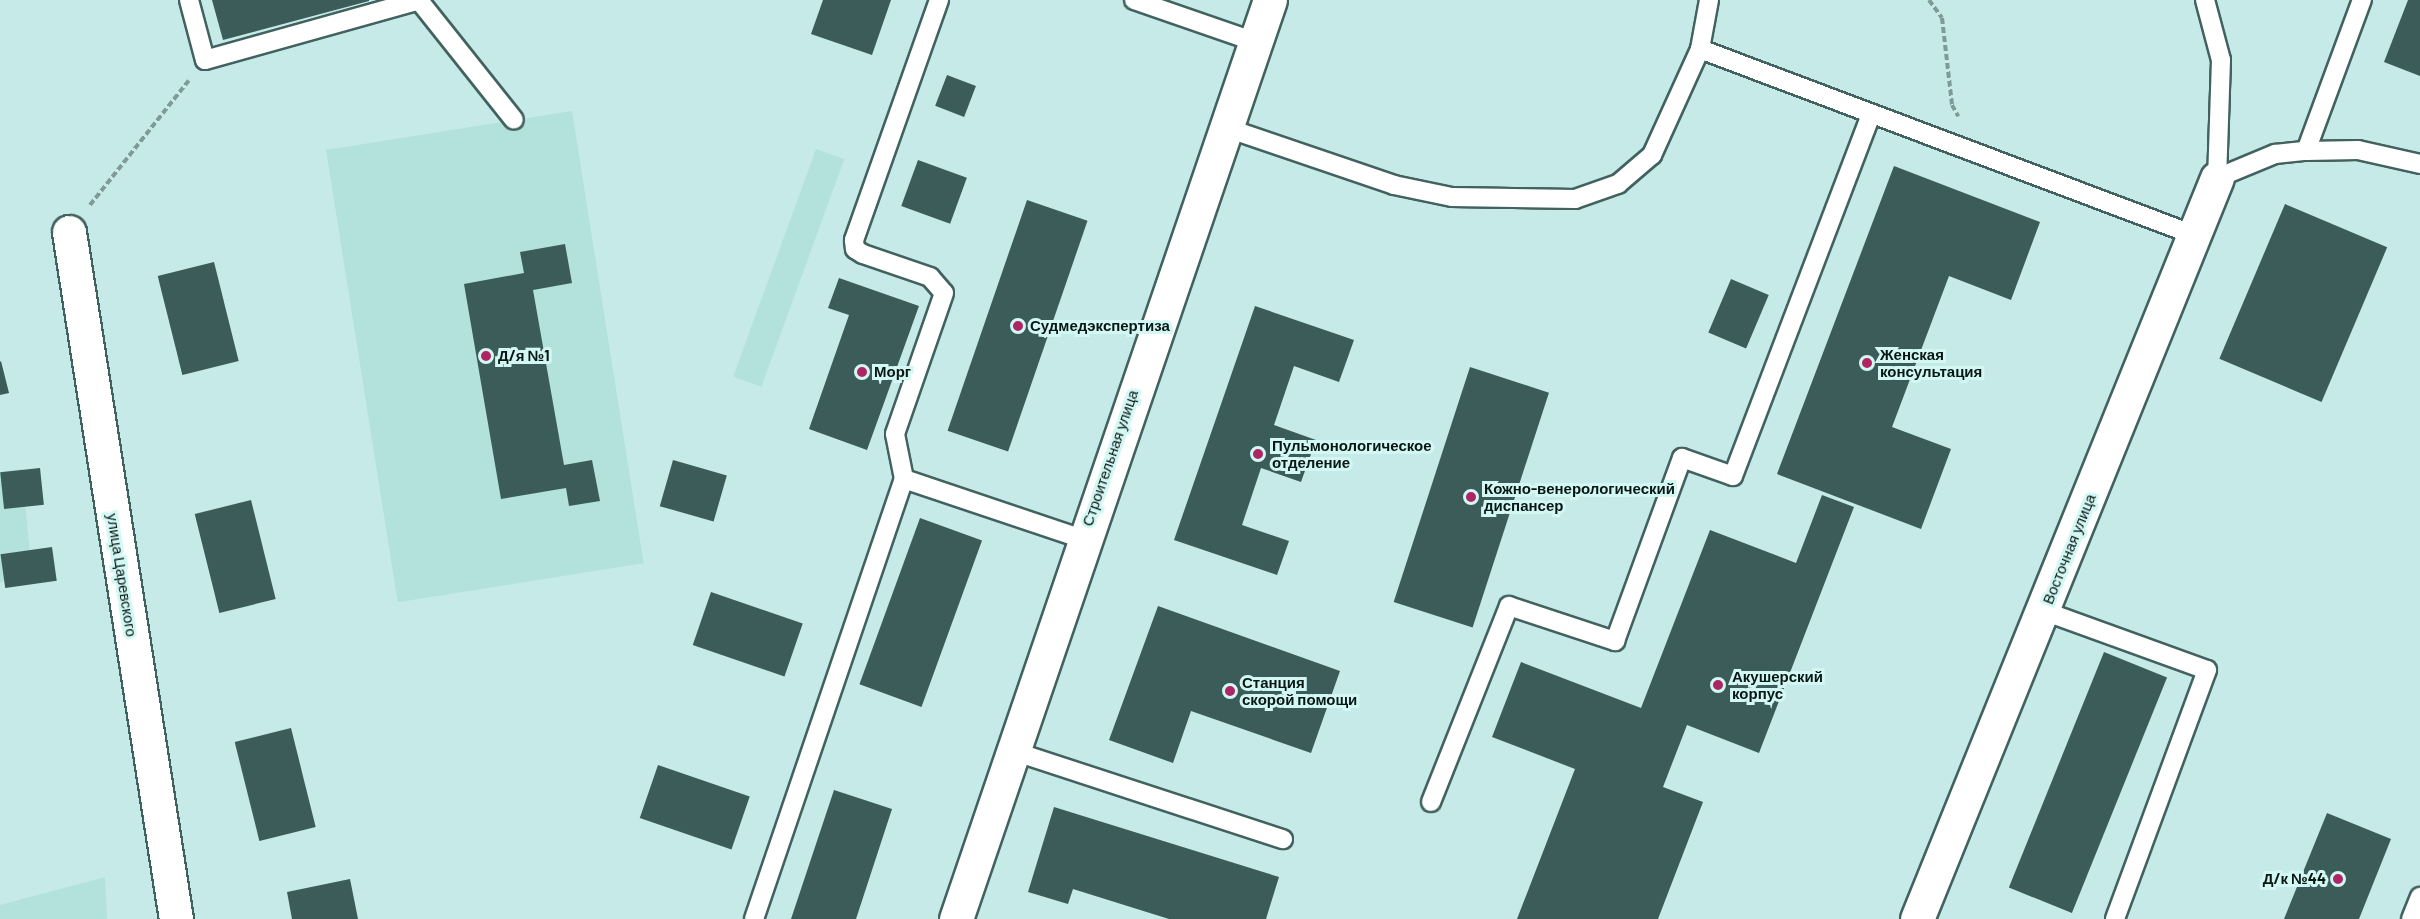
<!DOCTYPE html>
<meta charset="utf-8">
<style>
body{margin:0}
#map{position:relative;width:2420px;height:919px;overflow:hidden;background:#c6eae7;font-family:Barlow,sans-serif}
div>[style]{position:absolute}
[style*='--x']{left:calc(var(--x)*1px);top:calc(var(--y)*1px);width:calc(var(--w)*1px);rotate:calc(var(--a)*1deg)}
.built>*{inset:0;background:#b3e1dc;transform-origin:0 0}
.building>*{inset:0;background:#3b5c59;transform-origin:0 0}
.path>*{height:4px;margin-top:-2px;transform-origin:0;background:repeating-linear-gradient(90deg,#7f9b98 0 6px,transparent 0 9px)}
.roads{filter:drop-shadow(2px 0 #42625f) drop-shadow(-2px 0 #42625f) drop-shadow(0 2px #42625f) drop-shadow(0 -2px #42625f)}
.lane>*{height:18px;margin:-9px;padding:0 9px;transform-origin:9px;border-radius:9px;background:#fff}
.street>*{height:33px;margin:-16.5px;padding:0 16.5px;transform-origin:16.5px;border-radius:16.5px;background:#fff}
.dots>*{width:16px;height:16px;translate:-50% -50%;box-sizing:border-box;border:3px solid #d3f8f4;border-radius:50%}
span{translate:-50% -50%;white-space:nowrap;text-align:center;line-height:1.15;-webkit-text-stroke:6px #d3f8f4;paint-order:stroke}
.poi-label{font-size:15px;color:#091715;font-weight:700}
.left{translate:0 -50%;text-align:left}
.right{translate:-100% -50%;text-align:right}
.street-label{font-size:15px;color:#091715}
</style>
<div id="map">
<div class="built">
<i style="left:572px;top:111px;width:458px;height:249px;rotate:81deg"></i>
<i style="left:816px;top:149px;width:30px;height:242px;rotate:20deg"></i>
<i style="clip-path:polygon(22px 469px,32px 577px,0 582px,0 472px)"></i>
<i style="clip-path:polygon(105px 877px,107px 919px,0 919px,0 905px)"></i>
</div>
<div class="building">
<i style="clip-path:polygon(212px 0,369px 0,369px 1px,223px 40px)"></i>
<i style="clip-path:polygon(823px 0,891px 0,872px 55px,811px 34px)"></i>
<i style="clip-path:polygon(2408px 0,2420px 0,2420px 76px,2384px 62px)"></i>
<i style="left:947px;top:75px;width:31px;height:33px;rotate:21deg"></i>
<i style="left:918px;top:160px;width:52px;height:49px;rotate:20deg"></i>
<i style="clip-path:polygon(1894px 166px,2040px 222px,2011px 300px,1949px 276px,1892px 427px,1951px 449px,1921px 529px,1777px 474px)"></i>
<i style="left:1027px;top:200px;width:64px;height:244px;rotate:19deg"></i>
<i style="left:2285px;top:204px;width:111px;height:168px;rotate:23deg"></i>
<i style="clip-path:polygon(565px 244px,572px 283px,533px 290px,564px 465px,592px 460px,600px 501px,569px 506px,566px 488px,501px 499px,464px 284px,524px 273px,520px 252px)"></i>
<i style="left:214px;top:262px;width:102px;height:58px;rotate:76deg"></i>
<i style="clip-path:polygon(839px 278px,919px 306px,867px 450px,809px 429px,849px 315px,828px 308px)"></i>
<i style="left:1731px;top:279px;width:41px;height:58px;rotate:23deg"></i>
<i style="clip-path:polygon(1255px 306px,1354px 340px,1339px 382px,1294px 366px,1274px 425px,1316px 440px,1301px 482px,1261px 468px,1242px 525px,1289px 541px,1277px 575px,1174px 540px)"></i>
<i style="clip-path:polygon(1px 361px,9px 393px,0 395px,0 362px)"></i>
<i style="left:1470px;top:367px;width:83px;height:247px;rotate:18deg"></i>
<i style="left:673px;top:460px;width:56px;height:48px;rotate:16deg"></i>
<i style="left:40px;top:468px;width:37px;height:40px;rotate:84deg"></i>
<i style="clip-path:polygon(1822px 495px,1854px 507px,1759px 753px,1687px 725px,1663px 787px,1703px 802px,1658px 919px,1517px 919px,1575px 769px,1492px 737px,1521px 662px,1641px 708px,1710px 530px,1796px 563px)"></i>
<i style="left:251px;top:500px;width:102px;height:58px;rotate:76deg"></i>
<i style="left:920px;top:518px;width:66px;height:177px;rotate:20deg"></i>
<i style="left:52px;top:547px;width:34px;height:52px;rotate:82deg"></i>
<i style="left:711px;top:592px;width:97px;height:56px;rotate:19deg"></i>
<i style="clip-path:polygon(1158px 606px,1340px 671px,1311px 753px,1191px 711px,1173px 763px,1109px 740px)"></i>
<i style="left:2104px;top:652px;width:68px;height:254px;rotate:22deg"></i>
<i style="left:291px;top:728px;width:102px;height:58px;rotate:76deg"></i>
<i style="left:658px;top:765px;width:97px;height:56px;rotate:19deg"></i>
<i style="clip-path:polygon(834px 790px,892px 809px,856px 919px,791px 919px)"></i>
<i style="clip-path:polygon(1054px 807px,1279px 877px,1266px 919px,1169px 919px,1073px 889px,1068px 904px,1028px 892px)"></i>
<i style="clip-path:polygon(2327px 813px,2391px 839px,2359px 919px,2284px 919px)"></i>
<i style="clip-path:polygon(350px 879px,358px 919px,292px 919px,287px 892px)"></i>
</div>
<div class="path">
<i style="--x:1929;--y:0;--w:22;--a:54"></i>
<i style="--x:1942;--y:18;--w:88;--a:83.4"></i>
<i style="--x:1952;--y:105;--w:13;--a:61"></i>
<i style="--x:90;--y:205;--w:159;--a:-51.6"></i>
</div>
<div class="roads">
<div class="lane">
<i style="--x:189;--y:0;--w:62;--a:75.1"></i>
<i style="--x:205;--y:60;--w:223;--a:-15.6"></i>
<i style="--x:939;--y:0;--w:255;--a:109.5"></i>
<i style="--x:854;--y:240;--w:9;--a:84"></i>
<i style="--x:855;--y:249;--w:9;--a:32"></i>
<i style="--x:863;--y:254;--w:71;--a:18.9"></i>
<i style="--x:930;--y:277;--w:21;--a:49"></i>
<i style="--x:944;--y:293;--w:149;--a:109.2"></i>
<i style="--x:895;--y:434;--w:46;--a:78.7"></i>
<i style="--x:904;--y:479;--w:188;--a:18.6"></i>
<i style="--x:1134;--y:0;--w:128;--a:19.1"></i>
<i style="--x:2205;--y:0;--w:62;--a:75.1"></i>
<i style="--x:2221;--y:60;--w:118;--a:91.9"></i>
<i style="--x:2217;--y:178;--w:63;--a:-22.5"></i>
<i style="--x:2275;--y:154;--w:31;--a:-6"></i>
<i style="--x:2306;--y:151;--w:161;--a:-69.7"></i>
<i style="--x:421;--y:3;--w:149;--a:51.5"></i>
<i style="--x:1700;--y:49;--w:528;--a:20.63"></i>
<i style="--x:1224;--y:127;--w:180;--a:18.8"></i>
<i style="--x:1394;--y:185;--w:59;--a:11.7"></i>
<i style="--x:1452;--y:197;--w:123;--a:0.9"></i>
<i style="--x:1575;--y:199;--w:46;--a:-19.2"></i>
<i style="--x:1618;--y:184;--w:45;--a:-40.5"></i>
<i style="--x:1652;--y:155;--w:116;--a:-65.6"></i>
<i style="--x:1700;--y:49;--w:50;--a:-79.6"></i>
<i style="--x:2306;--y:151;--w:52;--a:-1.1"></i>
<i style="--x:2358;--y:150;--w:64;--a:12.7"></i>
<i style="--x:2044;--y:611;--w:173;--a:19.9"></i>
<i style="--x:2207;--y:670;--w:265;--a:110.3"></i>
<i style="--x:1013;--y:751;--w:284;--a:18.1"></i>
<i style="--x:1431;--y:802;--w:211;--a:-68.3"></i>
<i style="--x:1509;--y:606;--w:112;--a:18.3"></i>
<i style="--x:1615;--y:641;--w:195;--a:-69.9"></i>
<i style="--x:1682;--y:458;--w:54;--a:19.4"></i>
<i style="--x:1733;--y:476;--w:387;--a:-69.1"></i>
<i style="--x:754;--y:919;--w:465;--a:-71.2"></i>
<i style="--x:2411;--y:919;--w:24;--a:-68"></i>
</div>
<div class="street">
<i style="--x:69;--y:232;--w:695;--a:81.15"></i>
<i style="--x:956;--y:919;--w:971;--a:-71.14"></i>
<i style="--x:1917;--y:919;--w:799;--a:-67.96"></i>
</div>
</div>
<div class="dots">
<i style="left:1018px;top:326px;background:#af2463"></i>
<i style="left:486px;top:356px;background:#af2463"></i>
<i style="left:1867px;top:363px;background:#af2463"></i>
<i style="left:862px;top:372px;background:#af2463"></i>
<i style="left:1258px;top:454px;background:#af2463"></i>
<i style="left:1471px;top:497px;background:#af2463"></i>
<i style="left:1718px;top:685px;background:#af2463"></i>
<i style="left:1230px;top:691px;background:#af2463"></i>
<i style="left:2338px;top:879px;background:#af2463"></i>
</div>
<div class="poi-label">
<span class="left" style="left:1030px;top:326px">Судмедэкспертиза</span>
<span class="left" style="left:1880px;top:363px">Женская<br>консультация</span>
<span class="left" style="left:498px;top:356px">Д/я №1</span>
<span class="left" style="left:874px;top:372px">Морг</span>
<span class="left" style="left:1272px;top:454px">Пульмонологическое<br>отделение</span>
<span class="left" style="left:1484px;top:497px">Кожно-венерологический<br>диспансер</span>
<span class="left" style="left:1732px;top:685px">Акушерский<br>корпус</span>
<span class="left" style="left:1242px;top:691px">Станция<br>скорой помощи</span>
<span class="right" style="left:2326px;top:879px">Д/к №44</span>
</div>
<div class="street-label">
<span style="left:1110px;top:458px;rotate:-71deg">Строительная улица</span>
<span style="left:2069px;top:549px;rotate:-68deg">Восточная улица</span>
<span style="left:122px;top:575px;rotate:81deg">улица Царевского</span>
</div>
</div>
